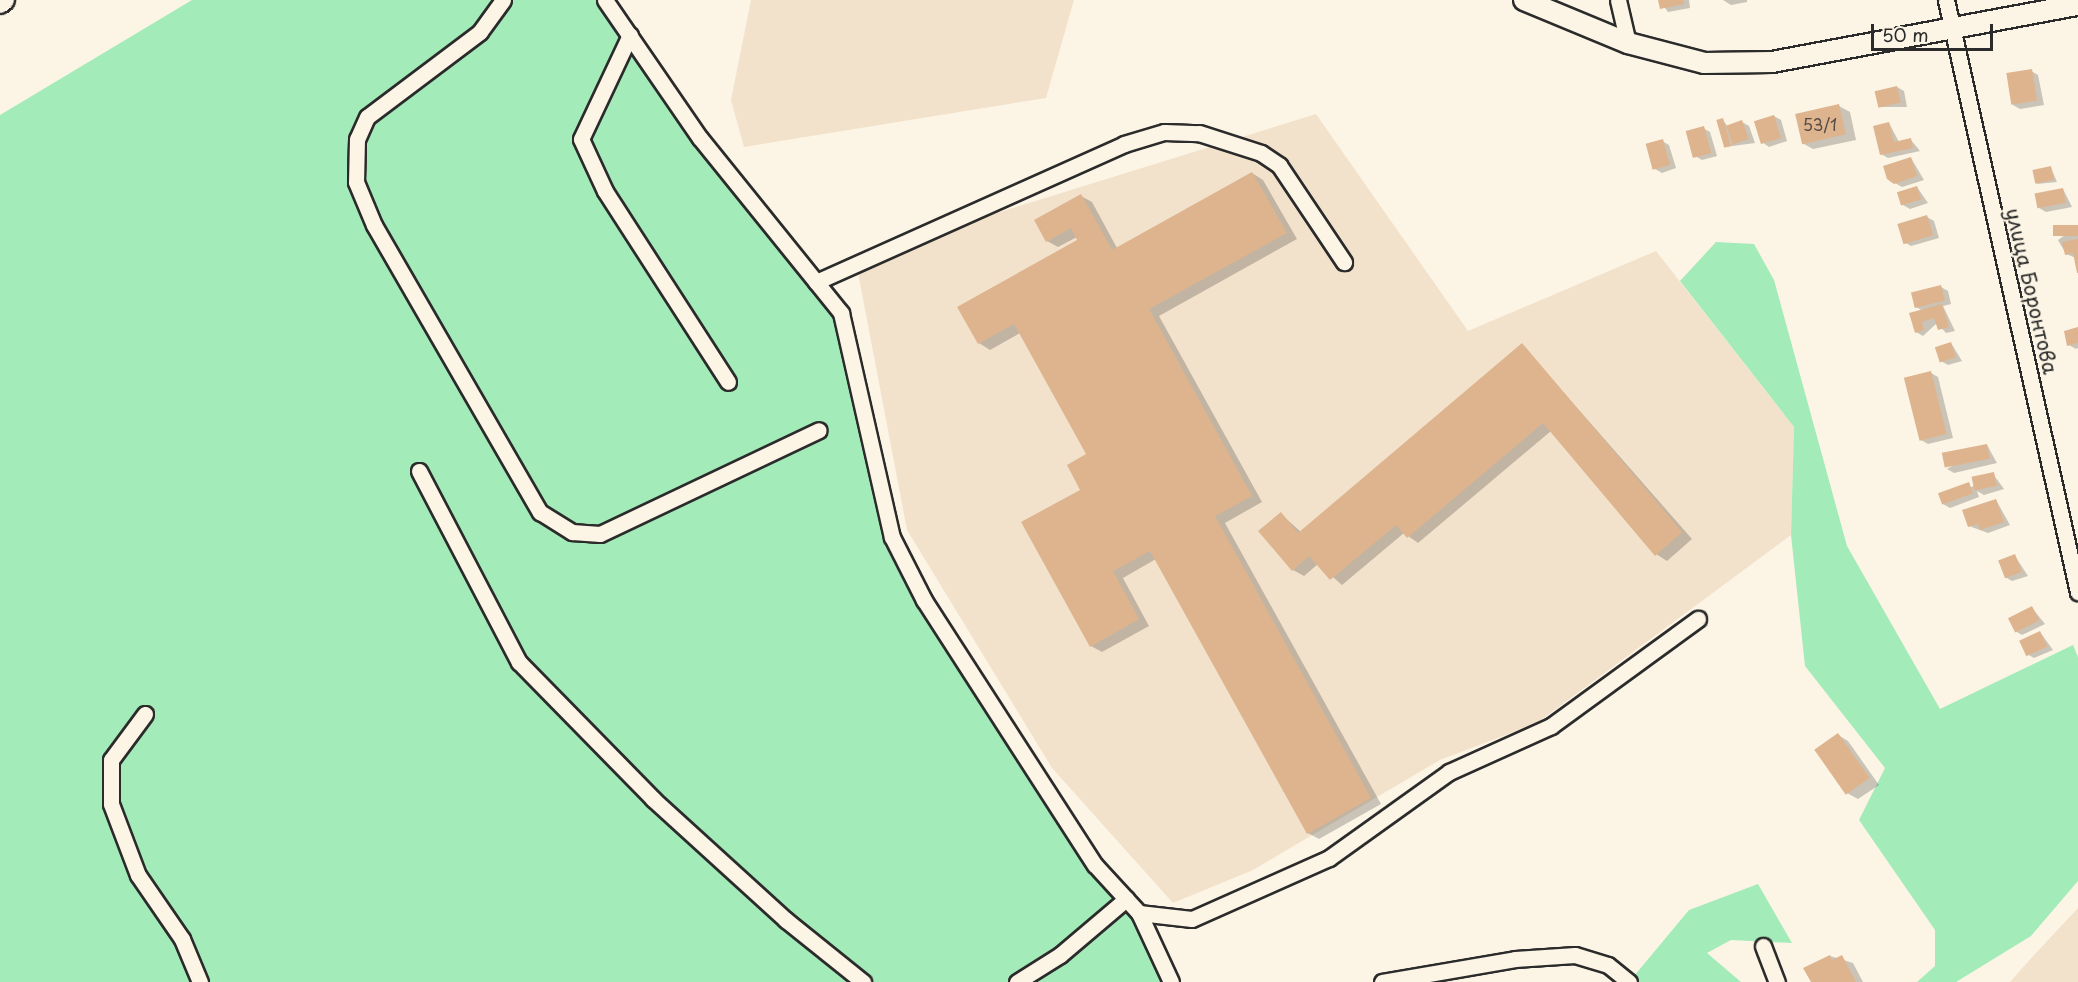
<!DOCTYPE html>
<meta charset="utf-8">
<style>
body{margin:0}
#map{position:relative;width:2078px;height:982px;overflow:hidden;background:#fcf5e5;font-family:"Playpen Sans",sans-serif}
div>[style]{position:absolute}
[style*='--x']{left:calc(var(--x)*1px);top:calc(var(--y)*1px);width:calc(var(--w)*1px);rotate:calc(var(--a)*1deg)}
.built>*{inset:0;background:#f3e2cb}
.green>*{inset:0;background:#a3ebb9}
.shadow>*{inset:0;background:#0003}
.building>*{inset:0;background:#deb48f;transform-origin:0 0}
.roads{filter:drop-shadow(2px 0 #2b2b2b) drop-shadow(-2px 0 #2b2b2b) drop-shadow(0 2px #2b2b2b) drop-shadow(0 -2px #2b2b2b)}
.minor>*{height:15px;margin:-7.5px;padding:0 7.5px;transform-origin:7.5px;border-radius:7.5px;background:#fcf5e5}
.major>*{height:20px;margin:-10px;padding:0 10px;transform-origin:10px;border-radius:10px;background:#fcf5e5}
span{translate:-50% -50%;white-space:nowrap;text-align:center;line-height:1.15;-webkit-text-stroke:4.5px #fcf5e5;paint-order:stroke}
.number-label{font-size:16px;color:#584d44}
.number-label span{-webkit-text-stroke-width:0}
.street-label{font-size:20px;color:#2b2b2b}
.scale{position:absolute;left:1871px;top:24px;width:122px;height:27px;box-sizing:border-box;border:3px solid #2b2b2b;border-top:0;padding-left:8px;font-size:18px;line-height:21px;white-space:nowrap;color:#2b2b2b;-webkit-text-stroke:4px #fcf5e5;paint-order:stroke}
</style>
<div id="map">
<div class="built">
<i style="clip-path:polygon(751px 0,1074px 0,1046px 98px,744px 147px,731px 100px)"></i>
<i style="clip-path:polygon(1316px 114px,1468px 331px,1656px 251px,1794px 427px,1791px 535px,1537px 723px,1440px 760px,1253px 870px,1173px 903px,1052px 768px,907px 530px,855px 257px)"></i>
<i style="clip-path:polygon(2078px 908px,2078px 982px,2010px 982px,2034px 955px)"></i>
</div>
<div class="green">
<i style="clip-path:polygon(192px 0,605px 0,841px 313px,892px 538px,1095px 865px,1139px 913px,1171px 982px,0 982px,0 115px)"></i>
<i style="clip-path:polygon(1716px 242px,1754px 244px,1774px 280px,1847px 546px,1940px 709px,2073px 645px,2078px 657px,2078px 881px,2031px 936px,1956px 982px,1917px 982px,1935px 966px,1935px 930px,1859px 820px,1885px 768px,1805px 666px,1791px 535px,1794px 427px,1680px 281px)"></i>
<i style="clip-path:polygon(1758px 884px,1792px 943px,1731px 940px,1707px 953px,1741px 982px,1629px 982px,1689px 910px)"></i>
</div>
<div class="shadow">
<i style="clip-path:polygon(1659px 0,1689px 0,1690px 8px,1668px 12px)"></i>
<i style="clip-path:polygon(1723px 0,1747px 0,1747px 2px,1731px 5px)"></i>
<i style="clip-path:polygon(2031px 71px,2038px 75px,2044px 105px,2020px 109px,2013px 105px)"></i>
<i style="clip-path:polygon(1897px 87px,1904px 91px,1907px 107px,1880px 107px)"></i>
<i style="clip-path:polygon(1839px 106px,1850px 112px,1856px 140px,1813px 149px,1802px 143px)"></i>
<i style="clip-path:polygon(1774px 116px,1781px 120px,1787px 141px,1769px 147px,1762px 142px)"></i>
<i style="clip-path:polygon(1723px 120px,1728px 127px,1742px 122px,1749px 126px,1755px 143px,1725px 147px)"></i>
<i style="clip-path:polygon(1889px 123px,1899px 142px,1911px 140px,1920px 151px,1888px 158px,1881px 154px)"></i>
<i style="clip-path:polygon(1703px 128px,1710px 132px,1717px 156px,1702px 160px,1695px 156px)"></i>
<i style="clip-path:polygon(1662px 141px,1669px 145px,1676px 168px,1662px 173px,1655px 169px)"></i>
<i style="clip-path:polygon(1911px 158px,1924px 180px,1902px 187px,1895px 183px)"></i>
<i style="clip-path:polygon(2051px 168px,2057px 182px,2037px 184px)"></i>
<i style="clip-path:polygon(1252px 173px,1263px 180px,1297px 239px,1159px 316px,1262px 502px,1225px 523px,1381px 804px,1319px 839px,1308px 833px,1156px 559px,1123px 578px,1149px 626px,1102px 652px,1091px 646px,1082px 490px,1088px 454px,1020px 333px,990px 350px,979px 343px,1079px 241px,1077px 237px,1058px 247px,1047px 241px,1081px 196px,1092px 202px,1117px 248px)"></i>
<i style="clip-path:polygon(1917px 187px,1928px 203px,1910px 209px,1903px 205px)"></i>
<i style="clip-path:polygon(2063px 189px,2072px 207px,2046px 212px,2039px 208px)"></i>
<i style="clip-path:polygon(1927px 217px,1934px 221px,1939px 238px,1911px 246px,1904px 242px)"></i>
<i style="clip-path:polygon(2078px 226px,2078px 269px,2076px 258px,2066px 254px,2058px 240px)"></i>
<i style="clip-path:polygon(1941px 287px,1948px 291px,1951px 304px,1943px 306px,1955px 331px,1946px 333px,1937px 323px,1923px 336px,1916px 332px,1923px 311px,1916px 307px)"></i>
<i style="clip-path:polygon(2078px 328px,2078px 348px,2076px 349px,2069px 345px)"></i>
<i style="clip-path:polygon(1951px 343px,1962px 361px,1948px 365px,1941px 361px)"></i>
<i style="clip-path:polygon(1522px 345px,1692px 539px,1667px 561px,1656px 554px,1551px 431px,1418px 543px,1404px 533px,1342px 585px,1318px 564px,1304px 576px,1293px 570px,1281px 514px,1301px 532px)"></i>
<i style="clip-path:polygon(1931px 373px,1938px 377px,1953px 438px,1928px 444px,1921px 440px)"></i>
<i style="clip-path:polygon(1987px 445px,1997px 463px,1954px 473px,1947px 469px)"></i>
<i style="clip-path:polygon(1993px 474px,2004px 489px,1984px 495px,1977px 491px,1979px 497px,1950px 508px,1943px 504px)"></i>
<i style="clip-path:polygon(1996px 500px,2010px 525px,1988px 533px,1969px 526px)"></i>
<i style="clip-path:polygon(2015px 556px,2028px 576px,2012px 581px,2005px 577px)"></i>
<i style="clip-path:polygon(2032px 608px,2045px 624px,2022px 635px,2015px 631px)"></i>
<i style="clip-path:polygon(2040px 632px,2053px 650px,2034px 658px,2027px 654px)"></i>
<i style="clip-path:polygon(1838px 735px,1848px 741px,1879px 785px,1858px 799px,1847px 793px,1817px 749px)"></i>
<i style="clip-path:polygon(1830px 956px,1853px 963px,1863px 982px,1812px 982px)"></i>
</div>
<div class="building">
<i style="clip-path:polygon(1658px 0,1683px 0,1684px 4px,1660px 9px)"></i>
<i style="left:2032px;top:69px;width:32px;height:26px;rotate:81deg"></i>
<i style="left:1897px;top:86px;width:17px;height:23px;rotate:77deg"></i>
<i style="left:1839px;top:104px;width:31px;height:45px;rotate:77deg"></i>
<i style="left:1774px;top:115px;width:24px;height:21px;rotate:73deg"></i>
<i style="left:1723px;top:118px;width:29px;height:7px;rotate:74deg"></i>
<i style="left:1742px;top:120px;width:20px;height:17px;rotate:70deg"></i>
<i style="clip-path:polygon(1889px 122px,1894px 142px,1911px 138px,1913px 148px,1880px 155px,1873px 126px)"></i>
<i style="left:1704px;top:126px;width:28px;height:19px;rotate:75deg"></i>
<i style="left:1663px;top:139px;width:27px;height:18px;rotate:75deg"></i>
<i style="clip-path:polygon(1911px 157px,1917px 176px,1894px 184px,1887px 179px,1883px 166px)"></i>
<i style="left:2051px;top:166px;width:14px;height:19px;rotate:78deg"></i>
<i style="clip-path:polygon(1252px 172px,1287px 233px,1149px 309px,1252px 496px,1215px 516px,1371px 798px,1307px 834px,1150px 551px,1113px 571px,1139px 619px,1090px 647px,1021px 522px,1080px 490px,1067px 465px,1086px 454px,1014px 324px,978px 344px,957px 307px,1077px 240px,1071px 228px,1046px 242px,1034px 220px,1081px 194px,1112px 250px)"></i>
<i style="left:1917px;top:186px;width:14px;height:21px;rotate:73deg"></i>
<i style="left:2063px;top:188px;width:15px;height:29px;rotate:79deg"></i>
<i style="left:1927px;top:215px;width:21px;height:31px;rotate:73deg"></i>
<i style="left:2078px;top:225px;width:11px;height:25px;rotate:90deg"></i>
<i style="clip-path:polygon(2078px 239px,2078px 273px,2077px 273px,2073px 253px,2065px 255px,2062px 242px)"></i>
<i style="left:1941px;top:285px;width:16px;height:31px;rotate:76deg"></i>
<i style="clip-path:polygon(1942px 304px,1949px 327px,1938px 330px,1934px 318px,1922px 322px,1924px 330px,1915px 333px,1909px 313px)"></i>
<i style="clip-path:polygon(2078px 327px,2078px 343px,2067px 346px,2064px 331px)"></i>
<i style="left:1951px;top:342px;width:16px;height:17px;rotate:72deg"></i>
<i style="clip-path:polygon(1522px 343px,1682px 532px,1655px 556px,1543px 423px,1407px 538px,1396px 525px,1330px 580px,1309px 556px,1292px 571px,1258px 531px,1281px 512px,1298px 533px)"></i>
<i style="left:1931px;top:371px;width:65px;height:28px;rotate:76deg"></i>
<i style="left:1987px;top:444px;width:15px;height:46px;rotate:79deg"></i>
<i style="left:1994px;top:472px;width:14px;height:23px;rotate:78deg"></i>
<i style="left:1969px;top:482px;width:12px;height:33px;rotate:70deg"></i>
<i style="clip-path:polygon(1996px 499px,2004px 522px,1980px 530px,1978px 524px,1968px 527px,1962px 510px)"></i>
<i style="left:2015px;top:554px;width:19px;height:18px;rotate:69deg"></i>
<i style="left:2032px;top:606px;width:16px;height:27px;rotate:63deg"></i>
<i style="left:2040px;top:631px;width:17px;height:23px;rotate:65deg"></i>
<i style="left:1838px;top:733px;width:55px;height:29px;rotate:55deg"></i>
<i style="clip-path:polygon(1830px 955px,1832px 960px,1842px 955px,1856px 982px,1811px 982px,1803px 968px)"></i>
</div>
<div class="roads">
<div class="minor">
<i style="--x:503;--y:0;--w:39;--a:126"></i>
<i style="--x:480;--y:32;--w:141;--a:143"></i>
<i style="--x:367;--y:117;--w:24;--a:114"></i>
<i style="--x:357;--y:139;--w:43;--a:91.3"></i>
<i style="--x:356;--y:182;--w:47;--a:67.3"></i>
<i style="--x:374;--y:225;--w:332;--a:60"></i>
<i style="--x:540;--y:512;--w:38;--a:32"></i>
<i style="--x:572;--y:532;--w:28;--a:4"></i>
<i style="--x:600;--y:534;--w:242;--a:-25.4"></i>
<i style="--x:605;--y:0;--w:168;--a:55.5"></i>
<i style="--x:700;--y:138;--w:225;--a:51.1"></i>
<i style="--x:841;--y:313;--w:230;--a:77.2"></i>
<i style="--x:892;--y:537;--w:71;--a:63.1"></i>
<i style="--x:924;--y:600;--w:315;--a:57.2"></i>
<i style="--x:1095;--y:865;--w:65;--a:47.5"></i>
<i style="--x:1139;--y:913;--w:53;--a:6.5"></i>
<i style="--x:1192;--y:919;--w:150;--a:-24"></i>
<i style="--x:1329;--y:858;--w:148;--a:-35.6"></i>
<i style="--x:1449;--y:772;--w:112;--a:-24.3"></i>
<i style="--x:1551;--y:726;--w:182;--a:-36.1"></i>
<i style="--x:1618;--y:0;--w:44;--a:76.9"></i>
<i style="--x:1946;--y:0;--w:607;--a:77.43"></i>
<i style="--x:630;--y:35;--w:115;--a:115.2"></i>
<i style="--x:581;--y:139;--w:57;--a:65.2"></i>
<i style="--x:605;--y:191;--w:227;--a:57.2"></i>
<i style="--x:816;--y:282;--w:338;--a:-24.1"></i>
<i style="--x:1124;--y:144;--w:42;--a:-16.7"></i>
<i style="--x:1164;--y:132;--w:35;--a:2"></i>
<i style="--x:1199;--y:133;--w:65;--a:17.9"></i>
<i style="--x:1261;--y:153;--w:22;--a:34"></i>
<i style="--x:1279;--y:165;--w:117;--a:56.2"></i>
<i style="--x:419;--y:471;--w:216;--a:62.4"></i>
<i style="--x:519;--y:662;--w:192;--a:45.6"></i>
<i style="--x:653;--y:799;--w:180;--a:42.3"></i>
<i style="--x:786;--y:920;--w:99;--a:38.8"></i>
<i style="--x:145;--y:714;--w:57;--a:126.5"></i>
<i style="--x:111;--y:760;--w:44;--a:90"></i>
<i style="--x:111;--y:804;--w:76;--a:69.2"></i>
<i style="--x:138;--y:875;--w:78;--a:55.5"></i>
<i style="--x:182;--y:939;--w:47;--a:67.3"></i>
<i style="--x:1139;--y:913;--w:76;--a:65.1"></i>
<i style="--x:1763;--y:946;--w:39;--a:69"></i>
<i style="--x:1017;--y:982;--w:51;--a:-32.1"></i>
<i style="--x:1060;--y:955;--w:87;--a:-40.3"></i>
<i style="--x:1382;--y:982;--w:135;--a:-9.8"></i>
<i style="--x:1515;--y:959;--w:60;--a:-3.8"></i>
<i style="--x:1575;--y:955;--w:34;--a:17"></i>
<i style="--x:1608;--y:965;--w:27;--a:39"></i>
</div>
<div class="major">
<i style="--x:1524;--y:0;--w:113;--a:22.5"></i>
<i style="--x:1628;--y:43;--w:79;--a:14.7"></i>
<i style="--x:1704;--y:63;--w:68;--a:-0.8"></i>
<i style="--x:1772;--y:62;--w:311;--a:-10.6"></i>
<i style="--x:0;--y:3;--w:5;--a:-37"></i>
</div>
</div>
<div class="number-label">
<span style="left:1820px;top:124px">53/1</span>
</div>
<div class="street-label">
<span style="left:2032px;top:291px;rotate:77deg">улица Боронтова</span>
</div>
<div class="scale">50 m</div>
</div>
